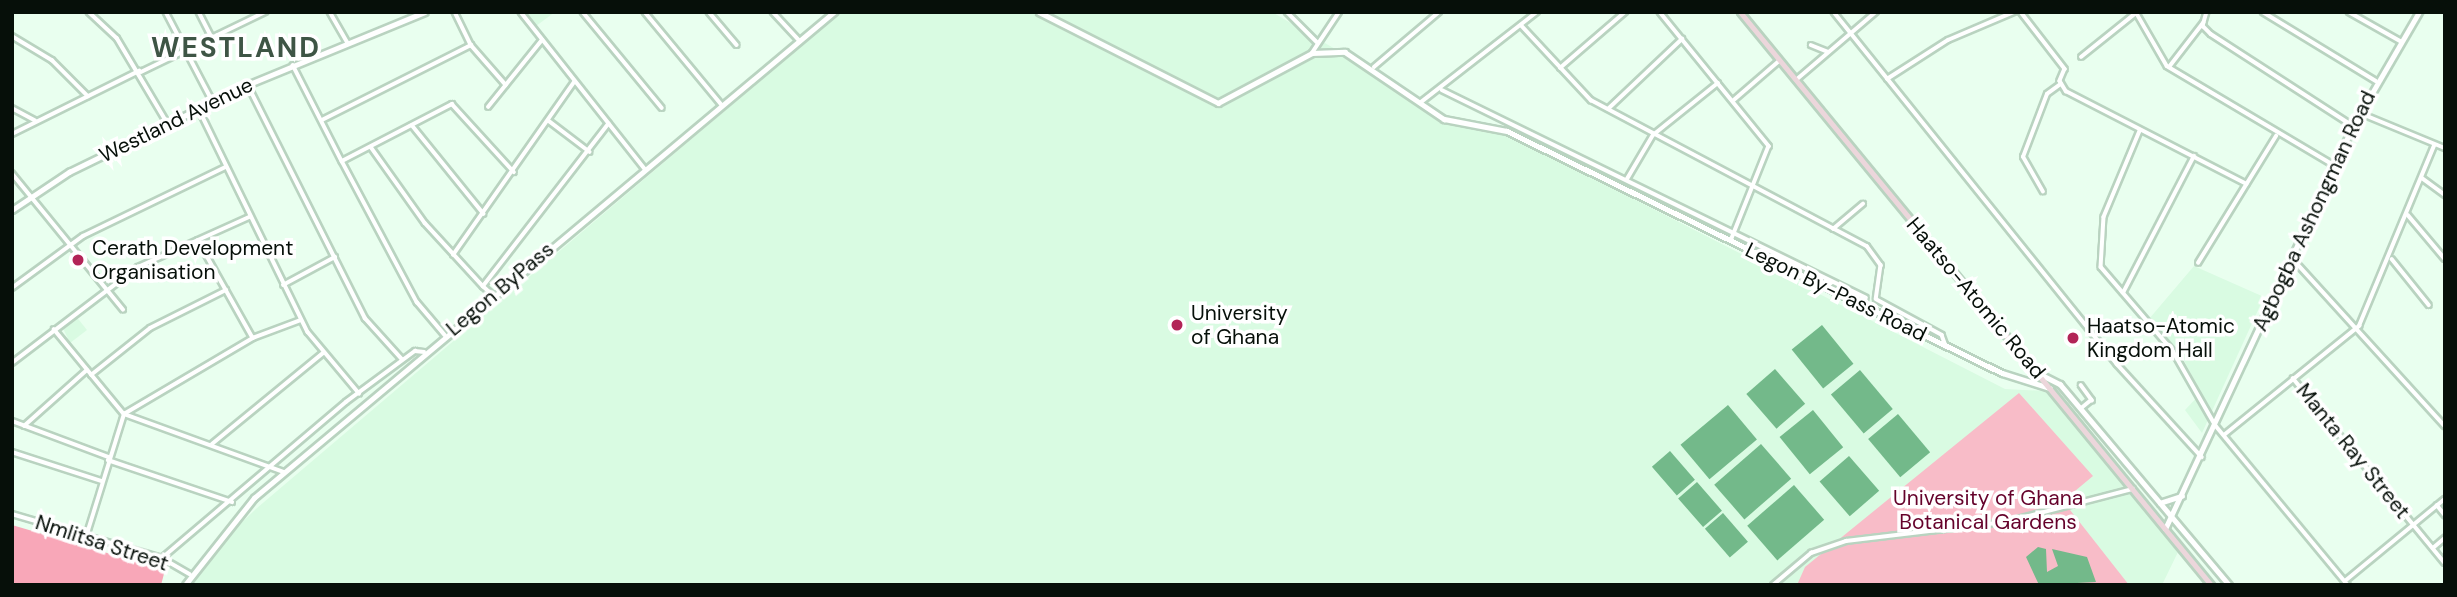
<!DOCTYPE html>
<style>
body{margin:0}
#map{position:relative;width:2457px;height:597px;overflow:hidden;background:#e9ffef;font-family:"DM Sans",sans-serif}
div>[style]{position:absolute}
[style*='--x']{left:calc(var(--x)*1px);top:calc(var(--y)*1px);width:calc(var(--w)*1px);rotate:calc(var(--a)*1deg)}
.built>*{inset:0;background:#d9fbe2}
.green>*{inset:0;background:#f8bcc8}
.forest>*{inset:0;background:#f8a7b8}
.water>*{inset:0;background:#73b98a;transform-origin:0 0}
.roads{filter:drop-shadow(2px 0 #b9d3c0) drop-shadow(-2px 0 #b9d3c0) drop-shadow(0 2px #b9d3c0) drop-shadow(0 -2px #b9d3c0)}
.minor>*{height:3.5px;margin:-1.75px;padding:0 1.75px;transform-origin:1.75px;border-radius:1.75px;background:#fff}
.tertiary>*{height:4.5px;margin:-2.25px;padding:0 2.25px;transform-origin:2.25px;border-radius:2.25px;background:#fff}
.secondary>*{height:5px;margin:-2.5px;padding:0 2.5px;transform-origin:2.5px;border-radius:2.5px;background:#ecd6db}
.dots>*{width:19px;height:19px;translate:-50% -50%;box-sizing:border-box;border:4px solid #fff;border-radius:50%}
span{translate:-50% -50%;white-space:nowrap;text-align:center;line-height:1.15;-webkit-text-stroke:7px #fff;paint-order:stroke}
.street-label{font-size:21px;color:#060f09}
.poi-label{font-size:21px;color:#060f09}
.left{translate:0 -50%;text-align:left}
.park-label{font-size:21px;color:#65022b}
.district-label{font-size:28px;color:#3e5545;font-weight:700;letter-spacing:2px}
.frame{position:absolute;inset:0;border:14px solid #060f09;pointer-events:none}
</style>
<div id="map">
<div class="built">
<i style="clip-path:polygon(526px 12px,555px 12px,536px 26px)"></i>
<i style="clip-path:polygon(841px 12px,1272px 12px,1383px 77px,1442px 123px,1507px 134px,2005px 389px,2047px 391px,2178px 552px,2162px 585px,191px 585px,220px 543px,257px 508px)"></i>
<i style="clip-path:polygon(2194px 266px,2264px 297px,2202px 433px,2185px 410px,2201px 393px,2179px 351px,2149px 319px)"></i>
<i style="clip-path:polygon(75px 315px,87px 330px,70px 343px,62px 326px)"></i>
</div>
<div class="green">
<i style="clip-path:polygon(2019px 393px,2093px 476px,2063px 501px,2129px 585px,1797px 585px,1805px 567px)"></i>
</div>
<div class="forest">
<i style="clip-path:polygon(12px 525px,165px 570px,161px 585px,12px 585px)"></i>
</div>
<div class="water">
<i style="left:1822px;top:325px;width:50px;height:39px;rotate:51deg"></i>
<i style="left:1775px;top:369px;width:46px;height:38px;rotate:49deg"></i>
<i style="left:1860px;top:370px;width:51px;height:38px;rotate:50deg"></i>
<i style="left:1728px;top:405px;width:45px;height:62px;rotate:50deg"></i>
<i style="left:1813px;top:410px;width:48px;height:43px;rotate:51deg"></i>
<i style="left:1898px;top:414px;width:50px;height:39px;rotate:50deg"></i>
<i style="left:1761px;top:444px;width:46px;height:62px;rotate:49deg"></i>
<i style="left:1670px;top:451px;width:38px;height:24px;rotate:49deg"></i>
<i style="left:1849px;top:456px;width:46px;height:39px;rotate:49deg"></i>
<i style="left:1697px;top:482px;width:38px;height:25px;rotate:49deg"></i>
<i style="left:1794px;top:485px;width:46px;height:62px;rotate:49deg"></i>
<i style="left:1723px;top:513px;width:38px;height:24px;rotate:49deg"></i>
<i style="clip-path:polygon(2038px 547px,2046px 549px,2047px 572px,2058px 566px,2052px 549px,2087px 557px,2096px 582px,2039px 585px,2026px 557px)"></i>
</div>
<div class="roads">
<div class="minor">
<i style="--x:89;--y:12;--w:38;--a:43"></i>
<i style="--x:117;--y:38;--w:100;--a:59.3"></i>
<i style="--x:166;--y:12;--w:102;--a:62.4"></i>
<i style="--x:199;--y:12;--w:27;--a:63"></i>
<i style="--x:330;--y:12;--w:36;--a:60"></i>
<i style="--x:455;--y:12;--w:37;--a:64"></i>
<i style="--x:471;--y:45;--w:53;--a:48.8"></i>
<i style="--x:521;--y:12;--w:200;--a:51.7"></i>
<i style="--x:583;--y:12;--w:124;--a:50.5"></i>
<i style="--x:645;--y:12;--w:121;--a:50.4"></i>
<i style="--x:709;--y:12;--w:43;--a:49.7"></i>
<i style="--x:773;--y:12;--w:40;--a:47"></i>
<i style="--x:1287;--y:12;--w:42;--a:45"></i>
<i style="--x:1660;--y:12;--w:173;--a:50.9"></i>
<i style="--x:1769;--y:146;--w:102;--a:111.8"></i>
<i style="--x:1834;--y:12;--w:452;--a:51.2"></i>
<i style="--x:2117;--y:364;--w:126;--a:47.6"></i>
<i style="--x:2021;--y:12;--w:72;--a:52.3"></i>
<i style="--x:2065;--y:69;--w:13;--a:113"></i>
<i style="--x:2060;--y:81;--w:12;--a:59"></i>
<i style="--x:2066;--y:91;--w:203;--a:27.2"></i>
<i style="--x:2136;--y:12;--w:62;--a:60.1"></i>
<i style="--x:2167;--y:66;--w:194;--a:30.7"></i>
<i style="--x:2207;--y:12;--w:15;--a:106"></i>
<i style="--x:2203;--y:26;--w:11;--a:45"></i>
<i style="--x:2211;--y:34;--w:169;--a:32.9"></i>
<i style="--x:2263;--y:12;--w:132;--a:31.4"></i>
<i style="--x:2349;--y:12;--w:59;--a:29.6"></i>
<i style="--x:1521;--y:25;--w:103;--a:47"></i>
<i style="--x:1591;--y:100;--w:312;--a:27.9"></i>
<i style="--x:1867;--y:246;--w:24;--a:54"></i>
<i style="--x:1881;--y:265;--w:34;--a:98"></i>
<i style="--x:1876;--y:299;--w:75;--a:28.6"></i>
<i style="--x:1942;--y:335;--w:12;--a:70"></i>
<i style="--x:12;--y:36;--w:47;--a:31"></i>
<i style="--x:52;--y:60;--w:51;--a:45"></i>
<i style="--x:1811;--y:45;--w:18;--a:22"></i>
<i style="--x:1312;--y:53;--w:49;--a:-56.6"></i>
<i style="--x:2081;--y:57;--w:70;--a:-38.7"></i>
<i style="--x:293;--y:65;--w:108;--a:63"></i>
<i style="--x:342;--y:161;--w:124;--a:-27.4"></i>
<i style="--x:452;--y:104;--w:92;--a:47.6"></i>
<i style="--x:1374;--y:67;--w:85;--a:-40.2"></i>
<i style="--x:2169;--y:67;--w:56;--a:-52.3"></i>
<i style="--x:1560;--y:68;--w:86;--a:-40.7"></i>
<i style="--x:141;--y:72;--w:138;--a:-25.8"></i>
<i style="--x:1887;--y:79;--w:72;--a:-32.6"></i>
<i style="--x:1948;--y:40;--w:72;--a:-23"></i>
<i style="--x:1796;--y:80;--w:105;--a:-40.4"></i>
<i style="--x:248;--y:85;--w:261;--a:63.3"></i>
<i style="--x:365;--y:318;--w:55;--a:47.9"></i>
<i style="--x:1442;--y:90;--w:472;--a:26.1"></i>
<i style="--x:1734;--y:100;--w:60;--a:-40.9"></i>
<i style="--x:1420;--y:103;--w:148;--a:-37.9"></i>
<i style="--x:488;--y:107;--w:86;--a:-51.1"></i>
<i style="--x:12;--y:108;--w:26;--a:28"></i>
<i style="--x:199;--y:109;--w:248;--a:64"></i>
<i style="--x:308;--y:332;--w:80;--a:50.1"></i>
<i style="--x:1608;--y:109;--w:102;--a:-43.4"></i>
<i style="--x:2360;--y:113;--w:92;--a:22.4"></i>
<i style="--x:322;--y:120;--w:167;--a:-26.7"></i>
<i style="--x:549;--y:121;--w:51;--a:37.1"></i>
<i style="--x:412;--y:125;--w:114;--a:51"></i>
<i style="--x:2140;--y:131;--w:93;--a:112.7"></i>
<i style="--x:2104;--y:217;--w:50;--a:93.4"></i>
<i style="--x:2101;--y:267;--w:111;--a:49.4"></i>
<i style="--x:2173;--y:351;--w:86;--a:60.2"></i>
<i style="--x:2216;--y:426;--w:207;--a:50.3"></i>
<i style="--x:12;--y:134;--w:142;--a:-26.4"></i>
<i style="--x:371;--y:147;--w:93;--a:54.6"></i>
<i style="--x:425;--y:223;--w:86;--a:47.4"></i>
<i style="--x:483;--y:286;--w:205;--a:-52.3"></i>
<i style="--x:342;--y:161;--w:160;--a:62"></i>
<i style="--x:417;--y:302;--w:43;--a:49.7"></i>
<i style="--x:12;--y:173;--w:176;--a:50.8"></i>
<i style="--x:2422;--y:178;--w:29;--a:36"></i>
<i style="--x:1627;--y:179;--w:51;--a:-59.4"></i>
<i style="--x:1653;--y:135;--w:83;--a:-38.7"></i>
<i style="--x:2043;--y:192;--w:40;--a:-119.7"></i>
<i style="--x:2023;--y:157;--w:67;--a:-69.1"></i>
<i style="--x:2047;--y:94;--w:17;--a:-36"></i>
<i style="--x:2408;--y:215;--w:57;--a:49.9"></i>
<i style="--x:1833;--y:229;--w:39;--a:-40"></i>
<i style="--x:198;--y:240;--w:112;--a:60.7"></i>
<i style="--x:453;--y:255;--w:211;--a:-55"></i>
<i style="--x:2292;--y:258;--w:227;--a:47.7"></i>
<i style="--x:2392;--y:259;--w:59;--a:51.2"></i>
<i style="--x:2198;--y:263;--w:149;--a:-58.4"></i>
<i style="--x:283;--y:285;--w:59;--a:-28.3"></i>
<i style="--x:483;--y:286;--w:13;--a:42"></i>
<i style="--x:12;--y:288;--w:88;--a:-36.2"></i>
<i style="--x:83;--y:236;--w:159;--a:-25.8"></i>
<i style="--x:2123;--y:293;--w:154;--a:-62.6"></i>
<i style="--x:54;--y:329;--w:110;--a:50.5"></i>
<i style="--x:124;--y:414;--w:170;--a:19.9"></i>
<i style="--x:12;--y:363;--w:158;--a:-37.3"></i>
<i style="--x:138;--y:267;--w:122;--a:-24.2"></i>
<i style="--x:91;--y:375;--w:75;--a:-38.5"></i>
<i style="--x:150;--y:328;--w:85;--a:-26.6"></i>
<i style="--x:2293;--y:378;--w:239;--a:50.6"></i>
<i style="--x:2081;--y:385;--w:19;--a:54"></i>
<i style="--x:2092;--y:400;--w:14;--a:141"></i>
<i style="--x:12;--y:421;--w:103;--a:20.4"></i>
<i style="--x:24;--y:426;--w:84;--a:-41.6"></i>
<i style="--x:2224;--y:435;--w:174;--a:-38.9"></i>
<i style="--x:2359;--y:326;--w:195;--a:-67.4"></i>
<i style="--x:212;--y:444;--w:144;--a:-39.3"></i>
<i style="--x:12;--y:452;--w:95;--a:17.9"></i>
<i style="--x:108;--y:460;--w:131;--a:18.7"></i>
<i style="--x:2437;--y:505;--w:13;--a:51"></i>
<i style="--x:12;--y:514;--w:156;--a:16.3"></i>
<i style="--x:162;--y:558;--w:32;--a:30"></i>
<i style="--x:86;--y:537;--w:129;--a:-72.8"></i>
<i style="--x:124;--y:414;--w:150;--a:-30.5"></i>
<i style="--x:253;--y:338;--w:51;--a:-20.6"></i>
<i style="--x:2433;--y:548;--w:16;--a:-40"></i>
<i style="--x:162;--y:558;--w:241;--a:-40.3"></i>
<i style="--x:346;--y:402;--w:86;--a:-36.5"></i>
<i style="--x:415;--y:351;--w:9;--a:6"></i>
<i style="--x:2345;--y:581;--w:129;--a:-39.4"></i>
<i style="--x:1773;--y:585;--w:50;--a:-40.1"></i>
<i style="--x:1811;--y:553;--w:37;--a:-19"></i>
<i style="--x:1846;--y:541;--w:161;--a:-6.8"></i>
<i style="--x:2006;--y:522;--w:131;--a:-14.6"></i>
</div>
<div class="tertiary">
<i style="--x:1039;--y:12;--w:201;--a:26.9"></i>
<i style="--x:1218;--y:103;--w:106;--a:-28"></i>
<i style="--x:1312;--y:53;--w:33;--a:-2"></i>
<i style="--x:1345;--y:52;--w:120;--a:34.1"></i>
<i style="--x:1444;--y:119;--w:64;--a:10.8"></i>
<i style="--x:1507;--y:131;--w:551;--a:26.05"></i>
<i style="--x:2002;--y:373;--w:50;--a:17.4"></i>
<i style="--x:12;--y:210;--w:69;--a:-33.7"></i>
<i style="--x:69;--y:172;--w:198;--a:-26"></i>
<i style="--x:247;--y:85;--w:192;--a:-22.3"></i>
<i style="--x:2038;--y:373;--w:25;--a:27"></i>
<i style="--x:2060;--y:384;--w:263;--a:49.9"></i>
<i style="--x:2160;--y:503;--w:23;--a:-18"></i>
<i style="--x:2165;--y:529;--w:445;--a:-65"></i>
<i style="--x:2353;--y:126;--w:132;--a:-59.9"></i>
<i style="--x:185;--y:585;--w:111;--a:-51.6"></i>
<i style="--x:254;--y:498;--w:757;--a:-39.96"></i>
</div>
<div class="secondary">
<i style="--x:1740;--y:12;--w:742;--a:50.58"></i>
</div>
</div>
<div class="dots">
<i style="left:78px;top:260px;background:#b22457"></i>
<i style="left:1177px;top:325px;background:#b22457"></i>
<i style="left:2073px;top:338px;background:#b22457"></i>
</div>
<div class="street-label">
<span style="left:176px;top:120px;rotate:-26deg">Westland Avenue</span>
<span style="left:2314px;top:211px;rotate:-65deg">Agbogba Ashongman Road</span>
<span style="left:500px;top:289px;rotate:-40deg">Legon ByPass</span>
<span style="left:1836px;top:292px;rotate:26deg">Legon By-Pass Road</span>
<span style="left:1976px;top:298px;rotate:50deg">Haatso-Atomic Road</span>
<span style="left:2353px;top:451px;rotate:51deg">Manta Ray Street</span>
<span style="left:102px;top:543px;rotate:18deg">Nmlitsa Street</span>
</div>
<div class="poi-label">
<span class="left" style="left:92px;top:260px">Cerath Development<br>Organisation</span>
<span class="left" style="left:1191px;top:325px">University<br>of Ghana</span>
<span class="left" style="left:2087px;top:338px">Haatso-Atomic<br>Kingdom Hall</span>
</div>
<div class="park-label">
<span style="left:1988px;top:510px">University of Ghana<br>Botanical Gardens</span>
</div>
<div class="district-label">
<span style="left:236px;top:48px">WESTLAND</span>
</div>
<div class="frame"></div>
</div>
